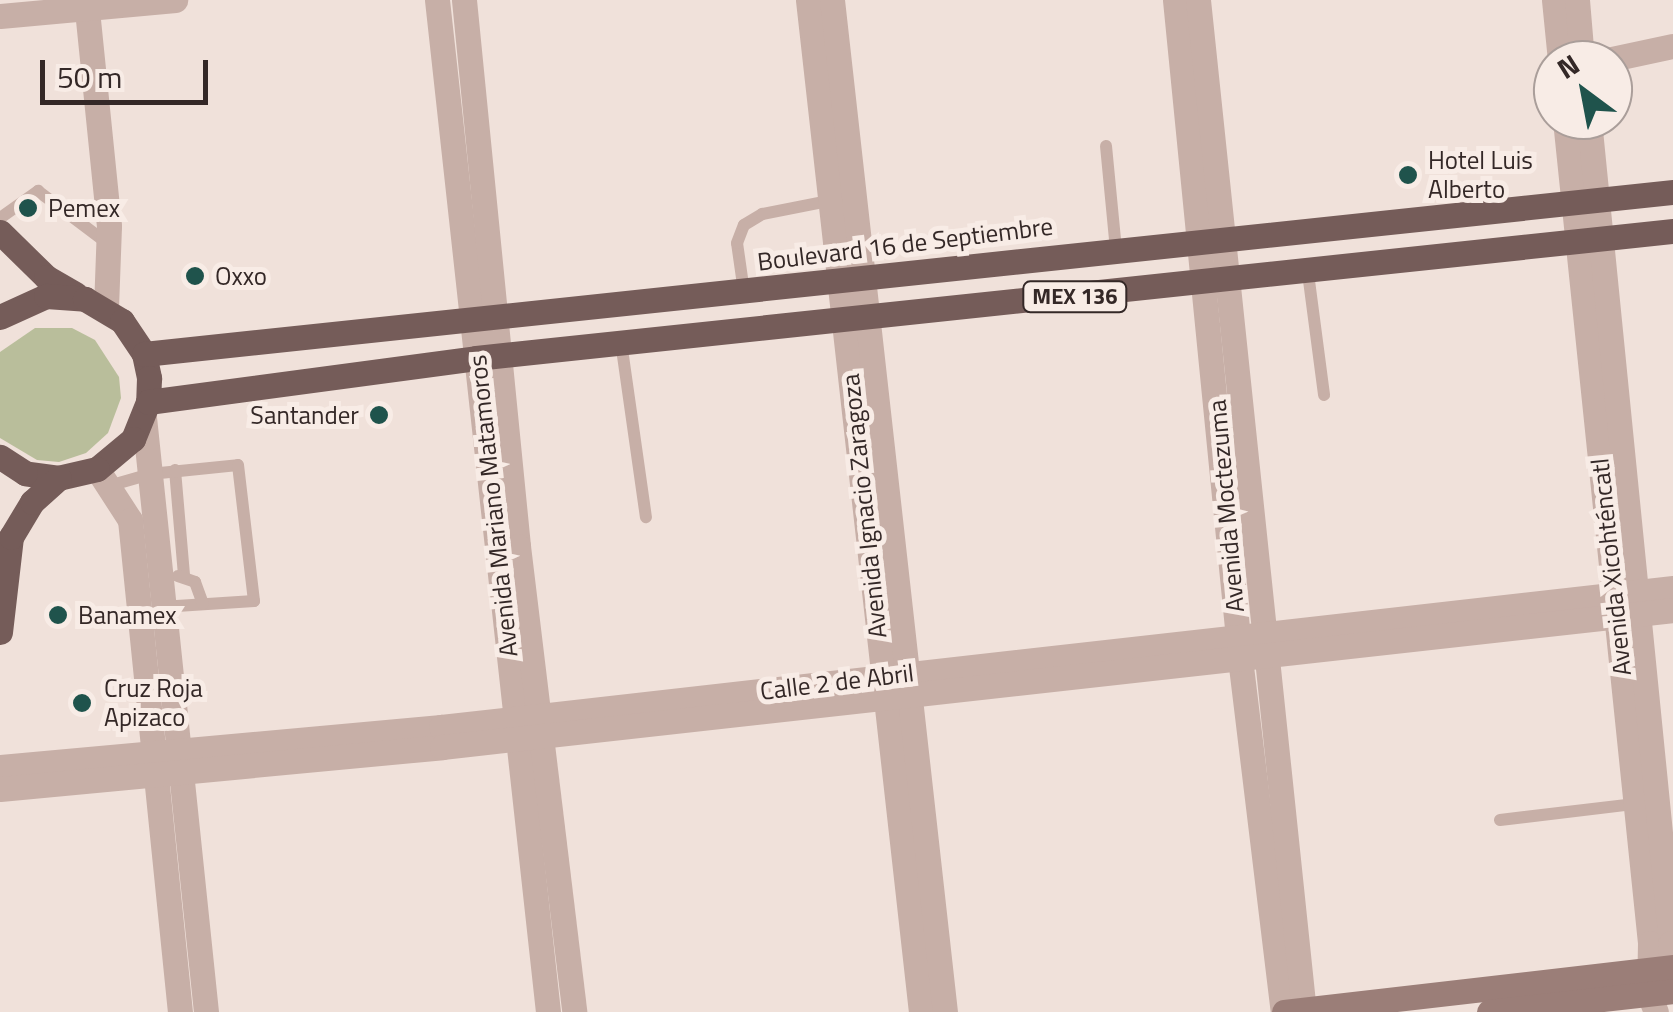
<!DOCTYPE html>
<meta charset="utf-8">
<style>
body{margin:0}
#map{position:relative;width:1673px;height:1012px;overflow:hidden;background:#f0e1da;font-family:"Titillium Web",sans-serif}
div>[style]{position:absolute}
[style*='--x']{left:calc(var(--x)*1px);top:calc(var(--y)*1px);width:calc(var(--w)*1px);rotate:calc(var(--a)*1deg)}
.green>*{inset:0;background:#b9be9b}
.service>*{height:12px;margin:-6px;padding:0 6px;transform-origin:6px;border-radius:6px;background:#c7afa7}
.minor>*{height:25px;margin:-12.5px;padding:0 12.5px;transform-origin:12.5px;border-radius:12.5px;background:#c7afa7}
.secondary>*{height:25px;margin:-12.5px;padding:0 12.5px;transform-origin:12.5px;border-radius:12.5px;background:#9b7e78}
.primary>*{height:25px;margin:-12.5px;padding:0 12.5px;transform-origin:12.5px;border-radius:12.5px;background:#755c59}
.dots>*{width:28px;height:28px;translate:-50% -50%;box-sizing:border-box;border:5px solid #f8ece6;border-radius:50%}
span{translate:-50% -50%;white-space:nowrap;text-align:center;line-height:1.15;-webkit-text-stroke:10px #f8ece6;paint-order:stroke}
.shield-label span{padding:2px 8px;background:#f8ece6;border:2px solid;border-radius:8px;-webkit-text-stroke-width:0}
.shield-label{font-size:22px;color:#342827;font-weight:700}
.poi-label{font-size:25px;color:#342827}
.left{translate:0 -50%;text-align:left}
.right{translate:-100% -50%;text-align:right}
.street-label{font-size:25px;color:#342827}
.north{position:absolute;left:1533px;top:40px;width:100px;height:100px;box-sizing:border-box;background:#f8ece6;border:2px solid #aa9e9a;border-radius:50%;rotate:328deg;font-size:28px;font-weight:700;line-height:40px;text-align:center;color:#342827}
.north::after{content:'';display:block;margin:auto;width:35px;height:45px;background:#1f534c;clip-path:polygon(50% 0,100% 100%,50% 72%,0 100%)}
.scale{position:absolute;left:40px;top:60px;width:168px;height:45px;box-sizing:border-box;border:5px solid #342827;border-top:0;padding-left:12px;font-size:30px;line-height:35px;white-space:nowrap;color:#342827;-webkit-text-stroke:8px #f8ece6;paint-order:stroke}
</style>
<div id="map">
<div class="green">
<i style="clip-path:polygon(35px 328px,72px 328px,95px 340px,119px 377px,121px 398px,108px 433px,86px 453px,59px 462px,37px 460px,0 438px,0 352px)"></i>
</div>
<div class="service">
<i style="--x:1106;--y:146;--w:103;--a:84.5"></i>
<i style="--x:0;--y:218;--w:47;--a:-35.4"></i>
<i style="--x:38;--y:191;--w:86;--a:37"></i>
<i style="--x:1308;--y:273;--w:123;--a:82.5"></i>
<i style="--x:744;--y:292;--w:49;--a:-98.1"></i>
<i style="--x:737;--y:243;--w:19;--a:-69"></i>
<i style="--x:744;--y:225;--w:21;--a:-31"></i>
<i style="--x:762;--y:214;--w:67;--a:-11.1"></i>
<i style="--x:621;--y:342;--w:177;--a:81.9"></i>
<i style="--x:175;--y:470;--w:106;--a:85.1"></i>
<i style="--x:112;--y:485;--w:40;--a:-16"></i>
<i style="--x:150;--y:474;--w:88;--a:-5.8"></i>
<i style="--x:238;--y:465;--w:137;--a:83.3"></i>
<i style="--x:254;--y:601;--w:93;--a:176.3"></i>
<i style="--x:178;--y:576;--w:18;--a:19"></i>
<i style="--x:195;--y:582;--w:23;--a:70"></i>
<i style="--x:1500;--y:820;--w:136;--a:-6.8"></i>
</div>
<div class="minor">
<i style="--x:86;--y:0;--w:227;--a:84.2"></i>
<i style="--x:109;--y:226;--w:83;--a:92.1"></i>
<i style="--x:437;--y:0;--w:1018;--a:83.74"></i>
<i style="--x:464;--y:0;--w:549;--a:84.35"></i>
<i style="--x:518;--y:546;--w:469;--a:83.1"></i>
<i style="--x:808;--y:0;--w:1018;--a:83.63"></i>
<i style="--x:832;--y:0;--w:1018;--a:83.63"></i>
<i style="--x:1175;--y:0;--w:661;--a:84.36"></i>
<i style="--x:1240;--y:658;--w:357;--a:83.1"></i>
<i style="--x:1198;--y:0;--w:1018;--a:84.02"></i>
<i style="--x:1554;--y:0;--w:60;--a:84.3"></i>
<i style="--x:1577;--y:0;--w:60;--a:85.2"></i>
<i style="--x:0;--y:16;--w:176;--a:-5.2"></i>
<i style="--x:1607;--y:60;--w:67;--a:-12"></i>
<i style="--x:1565;--y:120;--w:827;--a:84.1"></i>
<i style="--x:1650;--y:943;--w:51;--a:91.1"></i>
<i style="--x:1649;--y:994;--w:19;--a:69"></i>
<i style="--x:1589;--y:120;--w:827;--a:84.31"></i>
<i style="--x:1671;--y:943;--w:43;--a:94"></i>
<i style="--x:144;--y:417;--w:598;--a:84.05"></i>
<i style="--x:97;--y:469;--w:61;--a:57.1"></i>
<i style="--x:130;--y:520;--w:495;--a:84.2"></i>
<i style="--x:0;--y:767;--w:443;--a:-5.2"></i>
<i style="--x:441;--y:727;--w:1240;--a:-6.44"></i>
<i style="--x:0;--y:789;--w:444;--a:-5.4"></i>
<i style="--x:442;--y:747;--w:1239;--a:-6.35"></i>
</div>
<div class="secondary">
<i style="--x:1284;--y:1012;--w:392;--a:-6.6"></i>
<i style="--x:1489;--y:1012;--w:185;--a:-6.5"></i>
</div>
<div class="primary">
<i style="--x:0;--y:232;--w:64;--a:44.4"></i>
<i style="--x:46;--y:277;--w:34;--a:30"></i>
<i style="--x:0;--y:317;--w:51;--a:-24.5"></i>
<i style="--x:46;--y:296;--w:39;--a:4"></i>
<i style="--x:85;--y:299;--w:43;--a:30.7"></i>
<i style="--x:122;--y:321;--w:40;--a:56"></i>
<i style="--x:144;--y:354;--w:25;--a:78"></i>
<i style="--x:149;--y:378;--w:24;--a:92"></i>
<i style="--x:148;--y:402;--w:40;--a:112"></i>
<i style="--x:133;--y:439;--w:47;--a:140.2"></i>
<i style="--x:97;--y:469;--w:39;--a:167"></i>
<i style="--x:59;--y:478;--w:34;--a:-172"></i>
<i style="--x:25;--y:473;--w:30;--a:-147"></i>
<i style="--x:144;--y:354;--w:1538;--a:-6.05"></i>
<i style="--x:148;--y:402;--w:331;--a:-7.6"></i>
<i style="--x:476;--y:358;--w:1204;--a:-6.06"></i>
<i style="--x:0;--y:632;--w:96;--a:-83.4"></i>
<i style="--x:11;--y:537;--w:41;--a:-59"></i>
<i style="--x:32;--y:502;--w:36;--a:-42"></i>
</div>
<div class="dots">
<i style="left:1408px;top:175px;background:#1f534c"></i>
<i style="left:28px;top:208px;background:#1f534c"></i>
<i style="left:195px;top:276px;background:#1f534c"></i>
<i style="left:379px;top:415px;background:#1f534c"></i>
<i style="left:58px;top:615px;background:#1f534c"></i>
<i style="left:82px;top:703px;background:#1f534c"></i>
</div>
<div class="shield-label">
<span style="left:1075px;top:297px">MEX 136</span>
</div>
<div class="poi-label">
<span class="left" style="left:1428px;top:175px">Hotel Luis<br>Alberto</span>
<span class="left" style="left:48px;top:208px">Pemex</span>
<span class="left" style="left:215px;top:276px">Oxxo</span>
<span class="right" style="left:359px;top:415px">Santander</span>
<span class="left" style="left:78px;top:615px">Banamex</span>
<span class="left" style="left:104px;top:703px">Cruz Roja<br>Apizaco</span>
</div>
<div class="street-label">
<span style="left:905px;top:244px;rotate:-7deg">Boulevard 16 de Septiembre</span>
<span style="left:493px;top:506px;rotate:-96deg">Avenida Mariano Matamoros</span>
<span style="left:864px;top:506px;rotate:-96deg">Avenida Ignacio Zaragoza</span>
<span style="left:1226px;top:506px;rotate:-95deg">Avenida Moctezuma</span>
<span style="left:1611px;top:567px;rotate:-96deg">Avenida Xicohténcatl</span>
<span style="left:837px;top:682px;rotate:-7deg">Calle 2 de Abril</span>
</div>
<div class="north">N</div>
<div class="scale">50 m</div>
</div>
